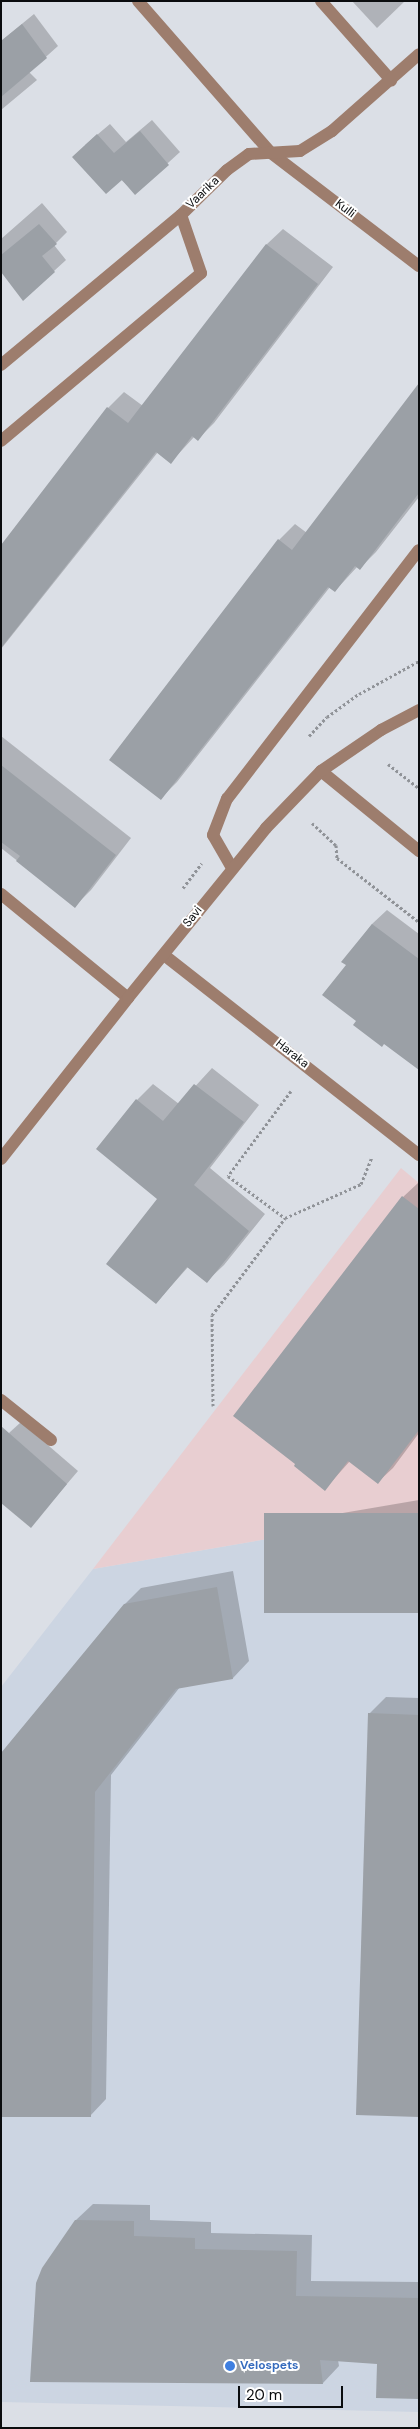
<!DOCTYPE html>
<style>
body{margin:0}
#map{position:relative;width:420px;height:2429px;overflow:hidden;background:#dbdfe6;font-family:"DM Sans",sans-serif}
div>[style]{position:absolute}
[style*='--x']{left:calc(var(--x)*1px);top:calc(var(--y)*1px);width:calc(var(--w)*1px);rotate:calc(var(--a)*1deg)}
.built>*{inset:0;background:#ccd5e2}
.industrial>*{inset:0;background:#e8ced1}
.shadow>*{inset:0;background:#0003}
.building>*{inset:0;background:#9ba0a6;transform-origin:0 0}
.path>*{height:3px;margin-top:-1.5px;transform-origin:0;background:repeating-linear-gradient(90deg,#909398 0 2.5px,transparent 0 5px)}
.minor>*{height:12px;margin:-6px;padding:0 6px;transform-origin:6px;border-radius:6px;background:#9d7d6d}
.dots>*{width:14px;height:14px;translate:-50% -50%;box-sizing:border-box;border:2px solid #fff;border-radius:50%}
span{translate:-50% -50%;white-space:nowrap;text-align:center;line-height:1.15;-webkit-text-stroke:4px #fff;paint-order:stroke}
.street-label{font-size:12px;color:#0a0c0e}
.shop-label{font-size:12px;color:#366cbe;font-weight:700}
.left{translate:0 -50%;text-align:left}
.frame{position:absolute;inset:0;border:2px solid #0a0c0e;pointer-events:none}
.scale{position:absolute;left:238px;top:2386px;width:105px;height:22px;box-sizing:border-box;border:2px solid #0a0c0e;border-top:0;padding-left:6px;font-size:15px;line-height:18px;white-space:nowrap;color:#0a0c0e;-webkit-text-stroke:4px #fff;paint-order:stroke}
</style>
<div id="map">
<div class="built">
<i style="clip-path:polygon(419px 1513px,419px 2412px,1px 2402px,1px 1687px,93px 1569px)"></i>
</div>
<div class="industrial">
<i style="clip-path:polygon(401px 1168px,419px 1183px,419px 1513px,93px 1569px)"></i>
</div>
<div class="shadow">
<i style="clip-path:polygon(352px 1px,405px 1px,377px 28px)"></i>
<i style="clip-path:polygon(34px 14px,58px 46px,29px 72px,37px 80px,1px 110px,1px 41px)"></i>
<i style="clip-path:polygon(152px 120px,180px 152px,135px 193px,85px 145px,110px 124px,126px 142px)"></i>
<i style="clip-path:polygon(42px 203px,67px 232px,54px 245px,66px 260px,54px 271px,1px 270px,1px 239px)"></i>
<i style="clip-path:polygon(283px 229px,333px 267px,214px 423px,198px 439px,195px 436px,171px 462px,158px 452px,1px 649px,1px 546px,108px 408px,124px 392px,143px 406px,266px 245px)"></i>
<i style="clip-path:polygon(419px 385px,419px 497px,376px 552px,360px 568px,357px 567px,335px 591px,330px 587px,177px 782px,161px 798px,279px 540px,295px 524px,307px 533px)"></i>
<i style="clip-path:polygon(1px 736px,131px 838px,91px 890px,75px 906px,1px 848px)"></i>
<i style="clip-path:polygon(387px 910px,419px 934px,419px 1066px,358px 1021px,347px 965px,343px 962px,372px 924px)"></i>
<i style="clip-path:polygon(212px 1068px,259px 1105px,210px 1168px,265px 1214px,224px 1265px,207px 1281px,189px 1266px,156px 1303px,159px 1199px,137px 1100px,153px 1084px,179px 1104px)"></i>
<i style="clip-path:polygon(418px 1183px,419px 1433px,393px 1468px,378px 1482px,350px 1461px,325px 1489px,403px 1197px)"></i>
<i style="clip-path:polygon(21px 1422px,78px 1471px,31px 1526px,9px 1433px)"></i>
<i style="clip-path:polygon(419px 1500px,419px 1612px,267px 1540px,284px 1523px)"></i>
<i style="clip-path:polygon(233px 1571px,249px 1661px,233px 1678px,180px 1687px,111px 1775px,106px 2099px,90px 2116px,1px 2116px,124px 1605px,141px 1588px)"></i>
<i style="clip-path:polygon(386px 1697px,419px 1698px,419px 2116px,369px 1714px)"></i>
<i style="clip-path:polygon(93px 2204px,150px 2205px,150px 2220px,211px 2222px,211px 2233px,312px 2235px,311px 2281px,419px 2282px,419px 2398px,379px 2362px,338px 2360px,339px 2366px,323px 2383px,76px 2220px)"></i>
</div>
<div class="building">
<i style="clip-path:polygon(22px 24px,47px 58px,1px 97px,1px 41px)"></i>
<i style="clip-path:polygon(140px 131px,169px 165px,135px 195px,122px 180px,106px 194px,72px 157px,97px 134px,114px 153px)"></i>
<i style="clip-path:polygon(39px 224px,57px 244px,42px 256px,55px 272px,23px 301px,1px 272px,1px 255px)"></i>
<i style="clip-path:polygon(266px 244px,318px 284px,198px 441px,192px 436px,171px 464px,156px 452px,1px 648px,1px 545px,107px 407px,128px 423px)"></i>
<i style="clip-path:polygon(419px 383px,419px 493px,360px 570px,355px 566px,335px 592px,328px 587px,161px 800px,109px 760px,278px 539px,292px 550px)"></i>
<i style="clip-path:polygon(1px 765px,116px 855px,75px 908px,16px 861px,20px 856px,1px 842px)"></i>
<i style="clip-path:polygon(372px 924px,419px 959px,419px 1070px,384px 1044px,382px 1047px,353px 1025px,356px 1021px,322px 995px,346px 965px,341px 962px)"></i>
<i style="clip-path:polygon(194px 1084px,244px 1122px,194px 1185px,249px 1231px,207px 1283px,187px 1267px,156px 1304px,106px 1264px,157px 1199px,96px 1149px,136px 1099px,163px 1121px)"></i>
<i style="clip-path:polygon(402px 1196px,419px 1209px,419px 1430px,378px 1484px,348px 1461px,325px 1491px,294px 1466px,295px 1464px,233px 1416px)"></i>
<i style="clip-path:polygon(1px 1426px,67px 1484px,31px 1528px,1px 1503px)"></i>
<i style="left:419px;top:1513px;width:100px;height:155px;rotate:90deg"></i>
<i style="clip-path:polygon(217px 1587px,233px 1679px,176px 1689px,95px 1792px,91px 2117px,1px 2117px,1px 1753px,124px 1604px)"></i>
<i style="clip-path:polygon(368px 1713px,419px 1715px,419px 2117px,356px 2115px)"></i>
<i style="clip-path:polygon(75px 2220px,134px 2221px,134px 2236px,195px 2238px,195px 2249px,297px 2251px,296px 2296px,419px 2298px,419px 2399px,376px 2398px,377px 2364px,320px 2360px,323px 2384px,30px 2382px,36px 2283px,42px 2268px)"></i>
</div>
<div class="path">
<i style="--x:309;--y:736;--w:26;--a:-47"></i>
<i style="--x:327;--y:717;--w:39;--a:-36"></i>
<i style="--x:359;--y:694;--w:68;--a:-28.8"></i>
<i style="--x:388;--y:764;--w:39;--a:38"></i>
<i style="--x:312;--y:823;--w:33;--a:43"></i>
<i style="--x:336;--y:845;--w:13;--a:86"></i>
<i style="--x:337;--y:858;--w:104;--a:38"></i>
<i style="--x:183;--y:888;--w:31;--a:-53"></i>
<i style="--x:291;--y:1091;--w:106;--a:126.5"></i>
<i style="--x:228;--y:1176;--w:71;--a:36.4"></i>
<i style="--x:285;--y:1218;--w:83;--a:-24.1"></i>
<i style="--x:361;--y:1184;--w:29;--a:-68"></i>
<i style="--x:213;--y:1406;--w:91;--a:-90.6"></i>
<i style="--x:212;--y:1315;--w:121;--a:-53"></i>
</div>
<div class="minor">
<i style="--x:138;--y:1;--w:202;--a:48.8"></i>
<i style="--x:271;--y:153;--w:186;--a:37.4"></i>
<i style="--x:321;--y:1;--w:106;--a:48.5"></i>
<i style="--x:1;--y:365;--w:234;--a:-39.8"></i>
<i style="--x:181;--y:215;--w:64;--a:-44.4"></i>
<i style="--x:227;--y:170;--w:27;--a:-36"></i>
<i style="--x:249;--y:154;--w:51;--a:-3.4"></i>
<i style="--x:300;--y:151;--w:38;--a:-32"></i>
<i style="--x:332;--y:131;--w:116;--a:-41.5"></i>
<i style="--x:1;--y:441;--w:261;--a:-40"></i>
<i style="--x:201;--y:273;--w:61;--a:-109"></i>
<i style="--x:321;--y:771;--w:127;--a:39.2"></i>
<i style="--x:232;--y:868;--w:38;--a:-120"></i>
<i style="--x:213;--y:835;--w:39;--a:-69"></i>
<i style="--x:227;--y:799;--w:314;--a:-52.4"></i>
<i style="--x:1;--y:894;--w:164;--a:39.3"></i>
<i style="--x:164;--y:955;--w:324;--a:38.1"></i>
<i style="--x:1;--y:1159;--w:205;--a:-51.7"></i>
<i style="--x:128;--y:998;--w:219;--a:-50.9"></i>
<i style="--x:266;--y:828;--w:79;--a:-46"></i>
<i style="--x:321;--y:771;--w:73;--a:-34.3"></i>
<i style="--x:381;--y:730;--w:43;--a:-27.8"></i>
<i style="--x:1;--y:1400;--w:64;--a:38.7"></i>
</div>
<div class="dots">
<i style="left:230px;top:2366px;background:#3f7fe0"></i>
</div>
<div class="street-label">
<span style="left:203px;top:193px;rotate:-44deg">Vaarika</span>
<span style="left:345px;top:209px;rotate:37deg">Kulli</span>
<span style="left:193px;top:917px;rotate:-52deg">Savi</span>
<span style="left:292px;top:1054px;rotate:38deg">Haraka</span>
</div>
<div class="shop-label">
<span class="left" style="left:240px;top:2366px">Velospets</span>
</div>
<div class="frame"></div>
<div class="scale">20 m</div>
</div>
